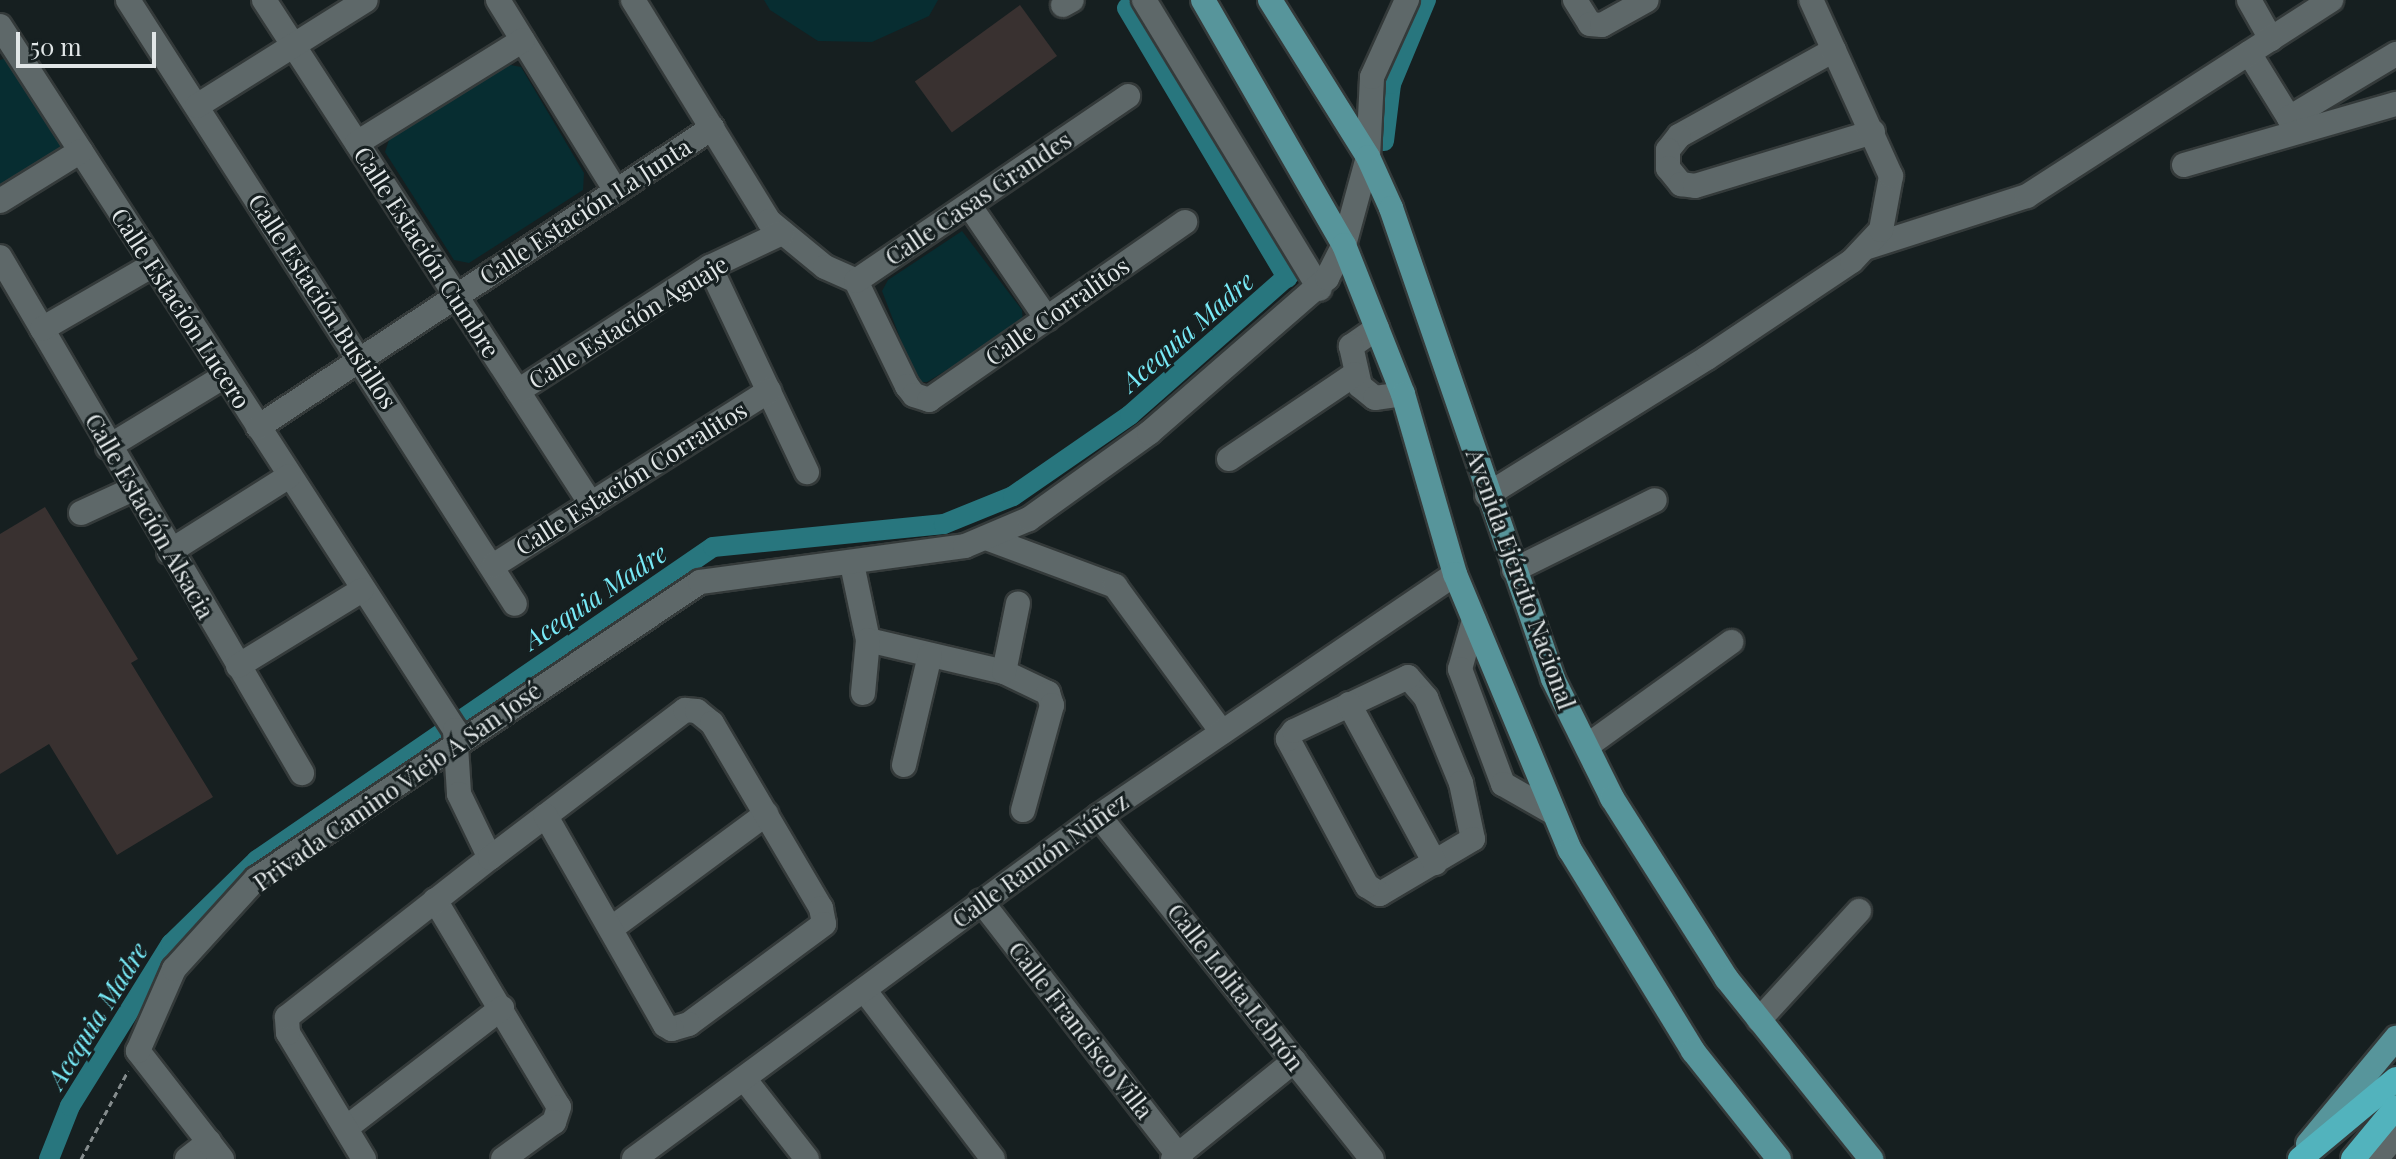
<!DOCTYPE html>
<meta charset="utf-8">
<style>
body{margin:0}
#map{position:relative;width:2396px;height:1159px;overflow:hidden;background:#161f20;font-family:"Playfair Display",serif}
div>[style]{position:absolute}
[style*='--x']{left:calc(var(--x)*1px);top:calc(var(--y)*1px);width:calc(var(--w)*1px);rotate:calc(var(--a)*1deg)}
.green>*{inset:0;background:#072d31}
.canal>*{height:20px;margin:-10px;padding:0 10px;transform-origin:10px;border-radius:10px;background:#28767e}
.building>*{inset:0;background:#393130;transform-origin:0 0}
.path>*{height:3px;margin-top:-1.5px;transform-origin:0;background:repeating-linear-gradient(90deg,#858c8d 0 6px,transparent 0 10px)}
.roads{filter:drop-shadow(2px 0 #343a3a) drop-shadow(-2px 0 #343a3a) drop-shadow(0 2px #343a3a) drop-shadow(0 -2px #343a3a)}
.minor>*{height:24px;margin:-12px;padding:0 12px;transform-origin:12px;border-radius:12px;background:#5e6869}
.major>*{height:24px;margin:-12px;padding:0 12px;transform-origin:12px;border-radius:12px;background:#57959b}
.highway>*{height:24px;margin:-12px;padding:0 12px;transform-origin:12px;border-radius:12px;background:#52b3bd}
span{translate:-50% -50%;white-space:nowrap;text-align:center;line-height:1.15;-webkit-text-stroke:6px #161f20;paint-order:stroke}
.street-label{font-size:24px;color:#e1e6e7}
.water-label{font-size:26px;color:#78eaf7;font-style:italic}
.scale{position:absolute;left:16px;top:32px;width:140px;height:36px;box-sizing:border-box;border:4px solid #e1e6e7;border-top:0;padding-left:10px;font-size:24px;line-height:28px;white-space:nowrap;color:#e1e6e7;-webkit-text-stroke:6px #161f20;paint-order:stroke}
</style>
<div id="map">
<div class="green">
<i style="clip-path:polygon(764px 0,938px 0,929px 16px,872px 42px,818px 41px,770px 10px)"></i>
<i style="clip-path:polygon(9px 57px,63px 150px,0 194px,0 60px)"></i>
<i style="clip-path:polygon(506px 64px,521px 67px,584px 173px,583px 190px,469px 263px,454px 260px,385px 152px,391px 134px)"></i>
<i style="clip-path:polygon(962px 231px,1022px 310px,1023px 324px,927px 382px,917px 382px,882px 291px,888px 280px)"></i>
</div>
<div class="canal">
<i style="--x:1127;--y:8;--w:314;--a:59.3"></i>
<i style="--x:1384;--y:141;--w:57;--a:-83"></i>
<i style="--x:1391;--y:84;--w:91;--a:-67.4"></i>
<i style="--x:49;--y:1159;--w:57;--a:-68.4"></i>
<i style="--x:70;--y:1106;--w:191;--a:-58.1"></i>
<i style="--x:171;--y:944;--w:120;--a:-44.3"></i>
<i style="--x:257;--y:860;--w:553;--a:-34.47"></i>
<i style="--x:713;--y:547;--w:232;--a:-5.7"></i>
<i style="--x:944;--y:524;--w:74;--a:-22.1"></i>
<i style="--x:1013;--y:496;--w:142;--a:-34.7"></i>
<i style="--x:1130;--y:415;--w:222;--a:-41.4"></i>
</div>
<div class="building">
<i style="left:1020px;top:5px;width:63px;height:130px;rotate:54deg"></i>
<i style="clip-path:polygon(45px 507px,138px 659px,131px 663px,213px 797px,117px 855px,49px 744px,0 774px,0 534px)"></i>
</div>
<div class="path">
<i style="--x:81;--y:1159;--w:100;--a:-61.9"></i>
</div>
<div class="roads">
<div class="minor">
<i style="--x:128;--y:0;--w:717;--a:57.35"></i>
<i style="--x:264;--y:0;--w:601;--a:57.02"></i>
<i style="--x:498;--y:0;--w:225;--a:58.3"></i>
<i style="--x:633;--y:0;--w:259;--a:58.4"></i>
<i style="--x:769;--y:221;--w:72;--a:39.4"></i>
<i style="--x:825;--y:267;--w:34;--a:24"></i>
<i style="--x:1144;--y:0;--w:338;--a:58.7"></i>
<i style="--x:1575;--y:0;--w:28;--a:58"></i>
<i style="--x:1590;--y:24;--w:12;--a:5"></i>
<i style="--x:1602;--y:25;--w:51;--a:-29.1"></i>
<i style="--x:2249;--y:0;--w:45;--a:60.6"></i>
<i style="--x:1063;--y:5;--w:10;--a:-29"></i>
<i style="--x:0;--y:26;--w:838;--a:57.13"></i>
<i style="--x:455;--y:730;--w:64;--a:86.4"></i>
<i style="--x:459;--y:794;--w:71;--a:64.2"></i>
<i style="--x:1834;--y:50;--w:177;--a:151"></i>
<i style="--x:1679;--y:136;--w:18;--a:128"></i>
<i style="--x:1668;--y:150;--w:18;--a:90"></i>
<i style="--x:1668;--y:168;--w:21;--a:51"></i>
<i style="--x:1681;--y:184;--w:14;--a:8"></i>
<i style="--x:1695;--y:186;--w:186;--a:-16.9"></i>
<i style="--x:2249;--y:53;--w:89;--a:58.3"></i>
<i style="--x:197;--y:106;--w:199;--a:-32.1"></i>
<i style="--x:2289;--y:118;--w:125;--a:-30.9"></i>
<i style="--x:357;--y:143;--w:195;--a:-31.8"></i>
<i style="--x:2184;--y:165;--w:221;--a:-16.1"></i>
<i style="--x:0;--y:201;--w:95;--a:-31.7"></i>
<i style="--x:969;--y:205;--w:138;--a:55.6"></i>
<i style="--x:1865;--y:248;--w:170;--a:-17.8"></i>
<i style="--x:2027;--y:196;--w:362;--a:-32.8"></i>
<i style="--x:0;--y:257;--w:598;--a:59.66"></i>
<i style="--x:710;--y:267;--w:227;--a:64.7"></i>
<i style="--x:856;--y:281;--w:117;--a:64.1"></i>
<i style="--x:907;--y:386;--w:11;--a:52"></i>
<i style="--x:914;--y:395;--w:16;--a:18"></i>
<i style="--x:929;--y:400;--w:312;--a:-34.8"></i>
<i style="--x:856;--y:281;--w:329;--a:-34.2"></i>
<i style="--x:1377;--y:328;--w:32;--a:145"></i>
<i style="--x:1351;--y:346;--w:41;--a:77.3"></i>
<i style="--x:1360;--y:386;--w:19;--a:39"></i>
<i style="--x:1375;--y:398;--w:28;--a:-8"></i>
<i style="--x:42;--y:329;--w:128;--a:-30"></i>
<i style="--x:518;--y:391;--w:229;--a:-32.9"></i>
<i style="--x:710;--y:267;--w:80;--a:-25.3"></i>
<i style="--x:258;--y:427;--w:544;--a:-33.37"></i>
<i style="--x:108;--y:447;--w:137;--a:-31.3"></i>
<i style="--x:1229;--y:459;--w:152;--a:-34"></i>
<i style="--x:1487;--y:495;--w:259;--a:-31.9"></i>
<i style="--x:1707;--y:358;--w:174;--a:-33.8"></i>
<i style="--x:1852;--y:261;--w:42;--a:-46.9"></i>
<i style="--x:1881;--y:230;--w:55;--a:-79.5"></i>
<i style="--x:1891;--y:176;--w:193;--a:-114.4"></i>
<i style="--x:81;--y:513;--w:57;--a:-24.8"></i>
<i style="--x:986;--y:538;--w:138;--a:20.4"></i>
<i style="--x:1115;--y:586;--w:181;--a:53.8"></i>
<i style="--x:169;--y:552;--w:142;--a:-32.3"></i>
<i style="--x:852;--y:564;--w:78;--a:78.1"></i>
<i style="--x:868;--y:640;--w:140;--a:13.2"></i>
<i style="--x:1004;--y:672;--w:49;--a:25.5"></i>
<i style="--x:1048;--y:693;--w:13;--a:72"></i>
<i style="--x:1052;--y:705;--w:109;--a:105.4"></i>
<i style="--x:493;--y:566;--w:327;--a:-32.4"></i>
<i style="--x:1514;--y:570;--w:157;--a:-26.4"></i>
<i style="--x:1474;--y:620;--w:51;--a:105.9"></i>
<i style="--x:1460;--y:669;--w:123;--a:69.5"></i>
<i style="--x:1503;--y:784;--w:56;--a:29.7"></i>
<i style="--x:238;--y:666;--w:145;--a:-31.5"></i>
<i style="--x:1004;--y:672;--w:70;--a:-78.5"></i>
<i style="--x:1408;--y:677;--w:28;--a:49"></i>
<i style="--x:1426;--y:698;--w:92;--a:67.6"></i>
<i style="--x:1461;--y:783;--w:57;--a:77.9"></i>
<i style="--x:1473;--y:839;--w:108;--a:149.4"></i>
<i style="--x:1380;--y:894;--w:15;--a:-148"></i>
<i style="--x:1367;--y:886;--w:167;--a:-118.3"></i>
<i style="--x:1288;--y:739;--w:10;--a:-53"></i>
<i style="--x:1294;--y:731;--w:126;--a:-25.3"></i>
<i style="--x:863;--y:693;--w:53;--a:-84.6"></i>
<i style="--x:1349;--y:704;--w:181;--a:61.6"></i>
<i style="--x:1587;--y:746;--w:178;--a:-35.8"></i>
<i style="--x:904;--y:765;--w:113;--a:-76.7"></i>
<i style="--x:1099;--y:816;--w:438;--a:51.5"></i>
<i style="--x:435;--y:900;--w:241;--a:59.1"></i>
<i style="--x:559;--y:1107;--w:16;--a:108"></i>
<i style="--x:554;--y:1122;--w:63;--a:144"></i>
<i style="--x:981;--y:901;--w:326;--a:52.2"></i>
<i style="--x:612;--y:928;--w:192;--a:-36.5"></i>
<i style="--x:865;--y:991;--w:211;--a:52.7"></i>
<i style="--x:1759;--y:1020;--w:148;--a:-47.5"></i>
<i style="--x:746;--y:1081;--w:99;--a:52"></i>
<i style="--x:346;--y:1128;--w:197;--a:-37.6"></i>
<i style="--x:187;--y:1159;--w:28;--a:-38"></i>
<i style="--x:222;--y:1159;--w:137;--a:-127.9"></i>
<i style="--x:138;--y:1051;--w:90;--a:-66.3"></i>
<i style="--x:174;--y:969;--w:122;--a:-47.7"></i>
<i style="--x:256;--y:879;--w:534;--a:-33.78"></i>
<i style="--x:700;--y:582;--w:267;--a:-7.7"></i>
<i style="--x:965;--y:546;--w:69;--a:-22.9"></i>
<i style="--x:1029;--y:519;--w:148;--a:-35.6"></i>
<i style="--x:1149;--y:433;--w:236;--a:-41"></i>
<i style="--x:1327;--y:278;--w:37;--a:-63"></i>
<i style="--x:1344;--y:245;--w:91;--a:-74.7"></i>
<i style="--x:1368;--y:157;--w:80;--a:-87.1"></i>
<i style="--x:1372;--y:77;--w:85;--a:-65.6"></i>
<i style="--x:364;--y:1159;--w:147;--a:-121.1"></i>
<i style="--x:288;--y:1033;--w:16;--a:-94"></i>
<i style="--x:287;--y:1017;--w:258;--a:-38.1"></i>
<i style="--x:490;--y:858;--w:245;--a:-37.2"></i>
<i style="--x:685;--y:710;--w:12;--a:5"></i>
<i style="--x:697;--y:711;--w:19;--a:39"></i>
<i style="--x:712;--y:723;--w:215;--a:59.5"></i>
<i style="--x:821;--y:908;--w:16;--a:79"></i>
<i style="--x:824;--y:924;--w:168;--a:143.5"></i>
<i style="--x:689;--y:1024;--w:18;--a:164"></i>
<i style="--x:672;--y:1029;--w:8;--a:-150"></i>
<i style="--x:665;--y:1025;--w:241;--a:-119.7"></i>
<i style="--x:634;--y:1159;--w:578;--a:-36.41"></i>
<i style="--x:1099;--y:816;--w:430;--a:-34.2"></i>
<i style="--x:1173;--y:1159;--w:156;--a:-39"></i>
<i style="--x:2376;--y:1159;--w:31;--a:-50"></i>
</div>
<div class="major">
<i style="--x:1203;--y:0;--w:283;--a:60.1"></i>
<i style="--x:1344;--y:245;--w:160;--a:68.4"></i>
<i style="--x:1403;--y:394;--w:187;--a:73.9"></i>
<i style="--x:1455;--y:574;--w:299;--a:67.4"></i>
<i style="--x:1570;--y:850;--w:236;--a:58.5"></i>
<i style="--x:1693;--y:1051;--w:138;--a:51.5"></i>
<i style="--x:1270;--y:0;--w:185;--a:58"></i>
<i style="--x:1368;--y:157;--w:56;--a:65.7"></i>
<i style="--x:1391;--y:208;--w:498;--a:71"></i>
<i style="--x:1553;--y:679;--w:133;--a:63.6"></i>
<i style="--x:1612;--y:798;--w:214;--a:57.6"></i>
<i style="--x:1727;--y:979;--w:231;--a:51.3"></i>
<i style="--x:2308;--y:1144;--w:138;--a:-50.3"></i>
</div>
<div class="highway">
<i style="--x:2300;--y:1159;--w:125;--a:-39.8"></i>
<i style="--x:2353;--y:1159;--w:67;--a:-50.4"></i>
</div>
</div>
<div class="street-label">
<span style="left:978px;top:198px;rotate:-34deg">Calle Casas Grandes</span>
<span style="left:585px;top:211px;rotate:-33deg">Calle Estación La Junta</span>
<span style="left:427px;top:252px;rotate:57deg">Calle Estación Cumbre</span>
<span style="left:323px;top:301px;rotate:57deg">Calle Estación Bustillos</span>
<span style="left:181px;top:308px;rotate:57deg">Calle Estación Lucero</span>
<span style="left:1057px;top:311px;rotate:-35deg">Calle Corralitos</span>
<span style="left:628px;top:322px;rotate:-32deg">Calle Estación Aguaje</span>
<span style="left:631px;top:478px;rotate:-32deg">Calle Estación Corralitos</span>
<span style="left:150px;top:516px;rotate:60deg">Calle Estación Alsacia</span>
<span style="left:1521px;top:579px;rotate:70deg">Avenida Ejército Nacional</span>
<span style="left:397px;top:786px;rotate:-35deg">Privada Camino Viejo A San José</span>
<span style="left:1040px;top:860px;rotate:-36deg">Calle Ramón Núñez</span>
<span style="left:1236px;top:987px;rotate:52deg">Calle Lolita Lebrón</span>
<span style="left:1081px;top:1030px;rotate:52deg">Calle Francisco Villa</span>
</div>
<div class="water-label">
<span style="left:1187px;top:331px;rotate:-41deg">Acequia Madre</span>
<span style="left:595px;top:596px;rotate:-34deg">Acequia Madre</span>
<span style="left:97px;top:1015px;rotate:-58deg">Acequia Madre</span>
</div>
<div class="scale">50 m</div>
</div>
